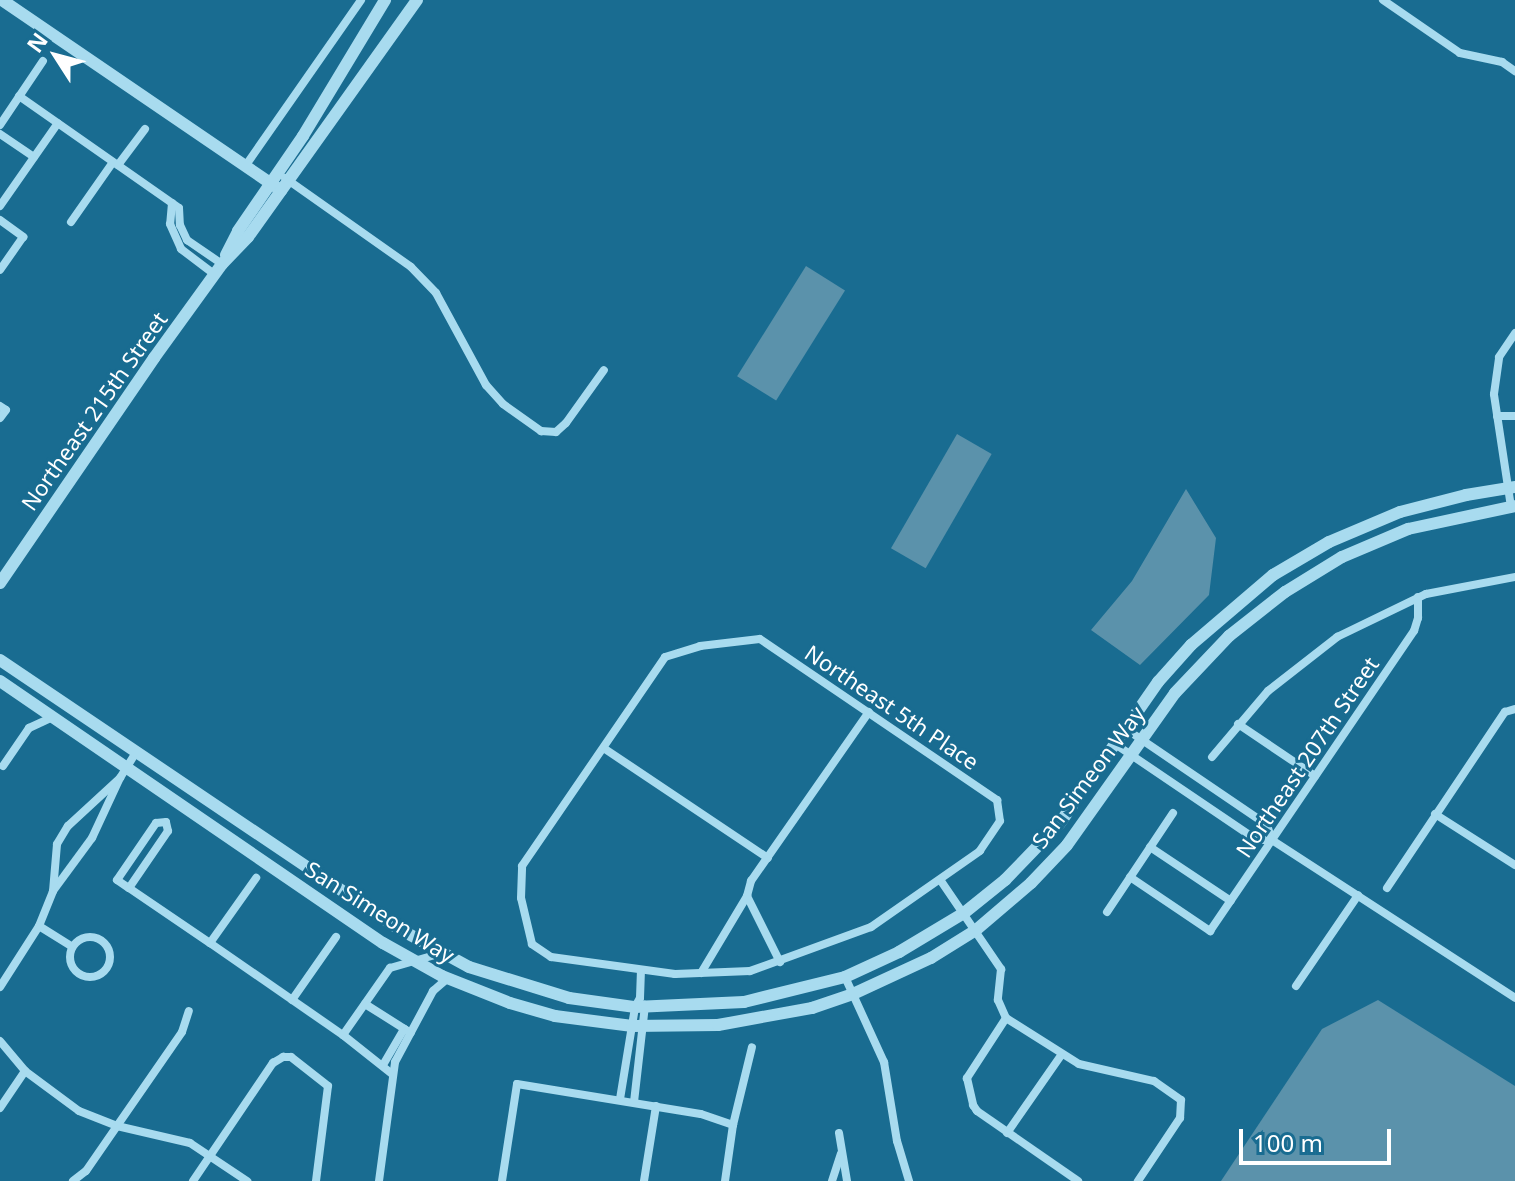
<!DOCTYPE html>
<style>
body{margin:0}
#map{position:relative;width:1515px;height:1181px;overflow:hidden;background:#196c91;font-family:"Noto Sans",sans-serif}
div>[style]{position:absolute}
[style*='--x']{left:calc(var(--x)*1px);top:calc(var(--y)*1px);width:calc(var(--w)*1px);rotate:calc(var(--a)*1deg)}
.water>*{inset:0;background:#5b92ab;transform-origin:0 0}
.minor>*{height:8px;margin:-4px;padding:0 4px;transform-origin:4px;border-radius:4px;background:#a8dbef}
.minor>.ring{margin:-4px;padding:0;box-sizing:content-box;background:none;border:8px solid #a8dbef;border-radius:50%}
.tertiary>*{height:12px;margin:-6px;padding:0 6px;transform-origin:6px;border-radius:6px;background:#a8dbef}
span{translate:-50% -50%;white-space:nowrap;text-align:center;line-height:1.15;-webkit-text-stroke:6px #196c91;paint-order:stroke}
.street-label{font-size:22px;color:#fff}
.north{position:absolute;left:16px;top:16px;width:80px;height:80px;-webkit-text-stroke:6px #196c91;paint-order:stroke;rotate:306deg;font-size:22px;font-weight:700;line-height:32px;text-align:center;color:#fff}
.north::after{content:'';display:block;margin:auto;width:28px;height:36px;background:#fff;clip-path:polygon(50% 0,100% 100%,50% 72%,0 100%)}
.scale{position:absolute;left:1239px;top:1129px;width:152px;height:36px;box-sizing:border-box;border:4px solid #fff;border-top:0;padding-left:10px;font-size:24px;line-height:28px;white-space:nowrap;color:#fff;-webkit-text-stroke:6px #196c91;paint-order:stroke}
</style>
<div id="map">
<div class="water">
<i style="left:806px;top:266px;width:46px;height:130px;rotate:32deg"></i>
<i style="left:957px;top:434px;width:40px;height:132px;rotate:30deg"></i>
<i style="clip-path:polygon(1186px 489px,1216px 538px,1209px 595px,1140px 665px,1091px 630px,1132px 581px)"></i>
<i style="clip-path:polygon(1378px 1000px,1515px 1086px,1515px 1181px,1221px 1181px,1322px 1029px)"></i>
</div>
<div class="minor">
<i style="--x:1383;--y:0;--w:93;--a:34.5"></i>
<i style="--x:1460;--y:53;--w:43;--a:12.1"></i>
<i style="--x:1502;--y:62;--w:16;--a:35"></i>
<i style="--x:19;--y:96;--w:195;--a:35"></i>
<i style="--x:179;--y:208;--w:17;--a:87"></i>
<i style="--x:180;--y:225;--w:17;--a:65"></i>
<i style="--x:187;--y:240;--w:42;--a:34.4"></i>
<i style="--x:0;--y:125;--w:77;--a:-56.1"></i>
<i style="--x:0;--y:134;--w:41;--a:34.1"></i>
<i style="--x:118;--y:165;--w:45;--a:-53.1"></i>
<i style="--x:246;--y:165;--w:201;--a:-55.1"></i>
<i style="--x:285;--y:178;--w:154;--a:35.2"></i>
<i style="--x:411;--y:267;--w:36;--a:46"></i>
<i style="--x:436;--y:293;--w:105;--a:61.5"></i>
<i style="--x:486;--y:385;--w:25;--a:48"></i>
<i style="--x:503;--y:404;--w:47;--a:35.4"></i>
<i style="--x:541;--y:431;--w:15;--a:4"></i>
<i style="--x:556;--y:432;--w:13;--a:-42"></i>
<i style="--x:566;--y:423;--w:65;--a:-54.4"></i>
<i style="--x:172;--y:203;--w:21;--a:95"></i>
<i style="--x:170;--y:224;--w:27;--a:66"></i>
<i style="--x:181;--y:249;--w:41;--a:37.1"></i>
<i style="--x:0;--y:206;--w:101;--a:-55.1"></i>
<i style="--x:0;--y:220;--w:29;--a:36"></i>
<i style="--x:23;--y:237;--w:40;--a:124.9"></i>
<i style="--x:71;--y:222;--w:73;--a:-55"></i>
<i style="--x:0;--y:406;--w:7;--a:34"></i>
<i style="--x:6;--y:410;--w:10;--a:127"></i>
<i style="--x:1497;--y:416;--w:18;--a:0"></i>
<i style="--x:1511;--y:507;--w:114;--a:-98.6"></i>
<i style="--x:1494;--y:394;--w:37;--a:-82"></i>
<i style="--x:1499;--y:357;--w:29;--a:-56"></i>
<i style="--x:760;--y:639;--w:287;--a:34.2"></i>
<i style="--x:997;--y:800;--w:21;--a:82"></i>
<i style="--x:1000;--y:821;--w:36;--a:124"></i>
<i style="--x:980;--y:851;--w:133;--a:145.1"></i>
<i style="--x:871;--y:927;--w:129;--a:160"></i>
<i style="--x:750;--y:971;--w:75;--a:177.7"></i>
<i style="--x:675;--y:974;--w:125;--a:-172.2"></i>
<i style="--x:551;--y:957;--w:23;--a:-146"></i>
<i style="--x:532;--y:944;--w:47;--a:-103.4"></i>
<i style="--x:521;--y:898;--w:32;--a:-88"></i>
<i style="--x:522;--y:866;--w:253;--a:-55.6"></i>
<i style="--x:665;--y:657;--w:37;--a:-17"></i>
<i style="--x:700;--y:646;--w:60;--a:-6.7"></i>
<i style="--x:1238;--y:724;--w:93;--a:34"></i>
<i style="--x:1126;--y:729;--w:171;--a:34.2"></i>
<i style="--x:1267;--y:825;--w:16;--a:72"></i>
<i style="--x:1115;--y:744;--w:171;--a:34.1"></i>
<i style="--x:1257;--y:840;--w:15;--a:0"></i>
<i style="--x:1272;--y:840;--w:290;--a:33"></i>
<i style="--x:605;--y:749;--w:196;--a:33.8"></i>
<i style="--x:1212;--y:757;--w:87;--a:-49.7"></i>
<i style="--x:1268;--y:691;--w:88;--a:-38"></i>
<i style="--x:1337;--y:637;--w:99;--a:-25.8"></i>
<i style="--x:1426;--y:594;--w:91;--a:-10.8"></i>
<i style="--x:3;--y:766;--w:46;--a:-55.6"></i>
<i style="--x:29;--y:728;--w:26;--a:-25"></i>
<i style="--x:1435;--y:814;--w:95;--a:32.5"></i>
<i style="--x:1150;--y:847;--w:97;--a:33.7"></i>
<i style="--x:1130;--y:877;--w:97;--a:34"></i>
<i style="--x:1210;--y:931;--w:363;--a:-55.8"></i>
<i style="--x:1414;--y:631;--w:14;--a:-73"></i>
<i style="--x:1418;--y:618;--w:21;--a:-90"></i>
<i style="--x:941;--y:881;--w:107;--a:55.7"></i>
<i style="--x:1001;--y:969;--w:31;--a:96"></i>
<i style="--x:998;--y:1000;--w:20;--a:66"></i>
<i style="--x:1006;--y:1018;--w:86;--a:32.2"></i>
<i style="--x:1079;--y:1064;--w:77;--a:12.8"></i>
<i style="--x:1154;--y:1081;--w:33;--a:35"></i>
<i style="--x:1181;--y:1100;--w:18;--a:93"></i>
<i style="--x:1180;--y:1118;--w:76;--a:123.7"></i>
<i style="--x:129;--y:888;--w:69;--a:-55.6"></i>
<i style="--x:168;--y:831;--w:9;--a:-103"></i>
<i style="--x:166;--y:822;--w:10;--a:174"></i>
<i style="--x:156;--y:823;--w:69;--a:124.4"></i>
<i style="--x:117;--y:880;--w:14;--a:34"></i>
<i style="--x:129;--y:888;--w:98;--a:34.2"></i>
<i style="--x:210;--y:943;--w:162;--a:34.7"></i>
<i style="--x:343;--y:1035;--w:63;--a:38.5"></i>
<i style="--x:1387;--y:888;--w:212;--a:-56.2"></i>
<i style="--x:1505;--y:712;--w:10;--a:-17"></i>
<i style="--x:53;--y:891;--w:66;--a:-53.7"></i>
<i style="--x:92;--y:838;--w:66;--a:-65"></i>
<i style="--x:120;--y:778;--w:32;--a:-58"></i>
<i style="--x:747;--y:896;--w:74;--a:63.4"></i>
<i style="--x:1107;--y:912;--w:119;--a:-56.3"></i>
<i style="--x:39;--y:926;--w:39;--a:32"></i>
<i class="ring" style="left:70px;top:937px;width:32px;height:32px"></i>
<i style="--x:210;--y:943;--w:80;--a:-54.7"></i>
<i style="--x:701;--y:973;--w:90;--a:-59.1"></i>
<i style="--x:747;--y:896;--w:16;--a:-75"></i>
<i style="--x:751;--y:881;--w:206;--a:-55.1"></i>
<i style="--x:845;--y:977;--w:94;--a:65.4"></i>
<i style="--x:884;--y:1062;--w:80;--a:80.7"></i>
<i style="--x:897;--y:1141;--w:42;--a:73.3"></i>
<i style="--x:1296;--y:986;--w:110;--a:-55.7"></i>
<i style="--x:0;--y:987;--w:72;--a:-57.4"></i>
<i style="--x:39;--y:926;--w:38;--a:-68"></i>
<i style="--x:53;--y:891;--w:47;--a:-85.1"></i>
<i style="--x:57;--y:844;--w:21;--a:-59"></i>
<i style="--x:68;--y:826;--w:71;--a:-42.7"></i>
<i style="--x:292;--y:1000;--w:77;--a:-55.1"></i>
<i style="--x:365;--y:1004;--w:54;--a:32.2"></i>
<i style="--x:1006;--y:1018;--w:72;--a:123"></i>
<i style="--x:967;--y:1078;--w:28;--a:77"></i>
<i style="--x:973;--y:1105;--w:7;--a:56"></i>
<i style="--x:977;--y:1111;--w:123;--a:34.7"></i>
<i style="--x:343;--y:1035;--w:82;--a:-55"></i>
<i style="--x:390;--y:968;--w:54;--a:-16.1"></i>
<i style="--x:0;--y:1041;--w:39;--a:50"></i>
<i style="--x:25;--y:1071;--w:67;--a:36.5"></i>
<i style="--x:79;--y:1111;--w:41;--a:21.5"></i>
<i style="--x:117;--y:1126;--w:75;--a:13.1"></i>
<i style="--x:190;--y:1143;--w:69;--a:33.7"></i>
<i style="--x:383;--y:1065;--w:42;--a:-59.7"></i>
<i style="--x:620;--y:1099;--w:93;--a:-80.7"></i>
<i style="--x:635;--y:1007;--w:10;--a:-61"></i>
<i style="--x:640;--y:998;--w:27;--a:-88"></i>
<i style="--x:634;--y:1102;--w:98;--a:-83.5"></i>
<i style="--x:0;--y:1108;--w:45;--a:-56"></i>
<i style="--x:839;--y:1133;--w:49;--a:80.5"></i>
<i style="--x:1007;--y:1133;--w:96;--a:-55.2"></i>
<i style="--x:73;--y:1181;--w:16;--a:-38"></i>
<i style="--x:86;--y:1171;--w:55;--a:-55.4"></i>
<i style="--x:117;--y:1126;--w:114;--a:-55.3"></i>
<i style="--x:182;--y:1032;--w:22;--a:-72"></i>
<i style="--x:193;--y:1181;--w:143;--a:-55.9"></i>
<i style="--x:273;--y:1063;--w:12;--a:-31"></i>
<i style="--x:283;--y:1057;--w:8;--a:0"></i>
<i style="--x:291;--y:1057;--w:47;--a:38.1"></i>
<i style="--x:328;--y:1086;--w:96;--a:97.2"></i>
<i style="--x:379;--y:1181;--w:120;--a:-82.3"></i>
<i style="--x:395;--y:1062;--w:81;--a:-61.8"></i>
<i style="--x:433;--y:991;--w:20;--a:-41"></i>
<i style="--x:502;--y:1181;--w:98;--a:-81.2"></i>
<i style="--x:517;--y:1084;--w:186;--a:9.3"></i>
<i style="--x:701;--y:1114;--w:34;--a:19"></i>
<i style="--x:644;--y:1181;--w:76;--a:-80.9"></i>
<i style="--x:725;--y:1181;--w:57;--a:-81.9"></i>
<i style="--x:733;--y:1125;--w:80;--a:-76.3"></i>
<i style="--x:832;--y:1181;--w:29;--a:-72"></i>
</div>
<div class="tertiary">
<i style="--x:2;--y:0;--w:338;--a:34.3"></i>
<i style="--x:226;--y:255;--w:27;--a:-63"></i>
<i style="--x:238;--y:231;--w:115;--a:-55.6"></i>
<i style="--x:303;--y:136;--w:159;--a:-58.9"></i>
<i style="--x:0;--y:583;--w:273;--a:-55.6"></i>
<i style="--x:154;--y:358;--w:116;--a:-54.1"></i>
<i style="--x:222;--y:264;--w:37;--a:-46"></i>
<i style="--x:248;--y:237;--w:291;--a:-54.5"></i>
<i style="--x:0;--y:660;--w:475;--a:34"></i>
<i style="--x:394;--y:926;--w:85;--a:28.7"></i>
<i style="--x:469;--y:967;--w:105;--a:17.2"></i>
<i style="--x:569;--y:998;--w:67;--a:7.8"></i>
<i style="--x:635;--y:1007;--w:109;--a:-2.6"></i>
<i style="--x:744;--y:1002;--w:104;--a:-13.9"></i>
<i style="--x:845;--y:977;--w:60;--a:-24.8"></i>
<i style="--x:899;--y:952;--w:76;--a:-31"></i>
<i style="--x:964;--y:913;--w:53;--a:-38.8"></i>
<i style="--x:1005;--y:880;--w:79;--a:-46"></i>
<i style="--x:1060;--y:823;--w:172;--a:-55.2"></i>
<i style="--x:1158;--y:682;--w:50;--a:-48.3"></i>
<i style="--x:1191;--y:645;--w:108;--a:-40.5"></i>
<i style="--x:1273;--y:575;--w:65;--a:-30.5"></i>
<i style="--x:1329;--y:542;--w:77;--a:-22.9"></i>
<i style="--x:1400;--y:512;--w:68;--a:-14.4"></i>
<i style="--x:1466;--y:495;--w:50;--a:-9.3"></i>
<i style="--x:0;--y:681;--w:464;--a:34.4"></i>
<i style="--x:383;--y:943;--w:68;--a:29.2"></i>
<i style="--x:442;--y:976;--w:73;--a:21.7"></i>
<i style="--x:510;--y:1003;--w:47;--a:16.1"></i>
<i style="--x:555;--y:1016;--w:78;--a:7.4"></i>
<i style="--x:632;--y:1026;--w:86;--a:-0.7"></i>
<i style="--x:718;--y:1025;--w:96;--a:-10.3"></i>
<i style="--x:812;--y:1008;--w:43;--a:-18.9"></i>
<i style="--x:853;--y:994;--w:86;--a:-24.8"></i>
<i style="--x:931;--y:958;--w:53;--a:-31.9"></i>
<i style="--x:976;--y:930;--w:72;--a:-40.5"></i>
<i style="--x:1031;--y:883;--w:52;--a:-46.5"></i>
<i style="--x:1067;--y:845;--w:186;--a:-54.6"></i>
<i style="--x:1175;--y:693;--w:79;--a:-46.5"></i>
<i style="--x:1229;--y:636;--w:71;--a:-38.2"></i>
<i style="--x:1285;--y:592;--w:67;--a:-31.6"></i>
<i style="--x:1342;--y:557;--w:72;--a:-23"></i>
<i style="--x:1408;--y:529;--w:109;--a:-12.1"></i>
</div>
<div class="street-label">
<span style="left:94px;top:411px;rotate:-55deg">Northeast 215th Street</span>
<span style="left:892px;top:707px;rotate:34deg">Northeast 5th Place</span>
<span style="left:1307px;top:757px;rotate:-56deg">Northeast 207th Street</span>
<span style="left:1088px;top:777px;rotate:-53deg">San Simeon Way</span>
<span style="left:380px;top:912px;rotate:32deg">San Simeon Way</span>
</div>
<div class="north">N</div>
<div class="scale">100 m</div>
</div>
